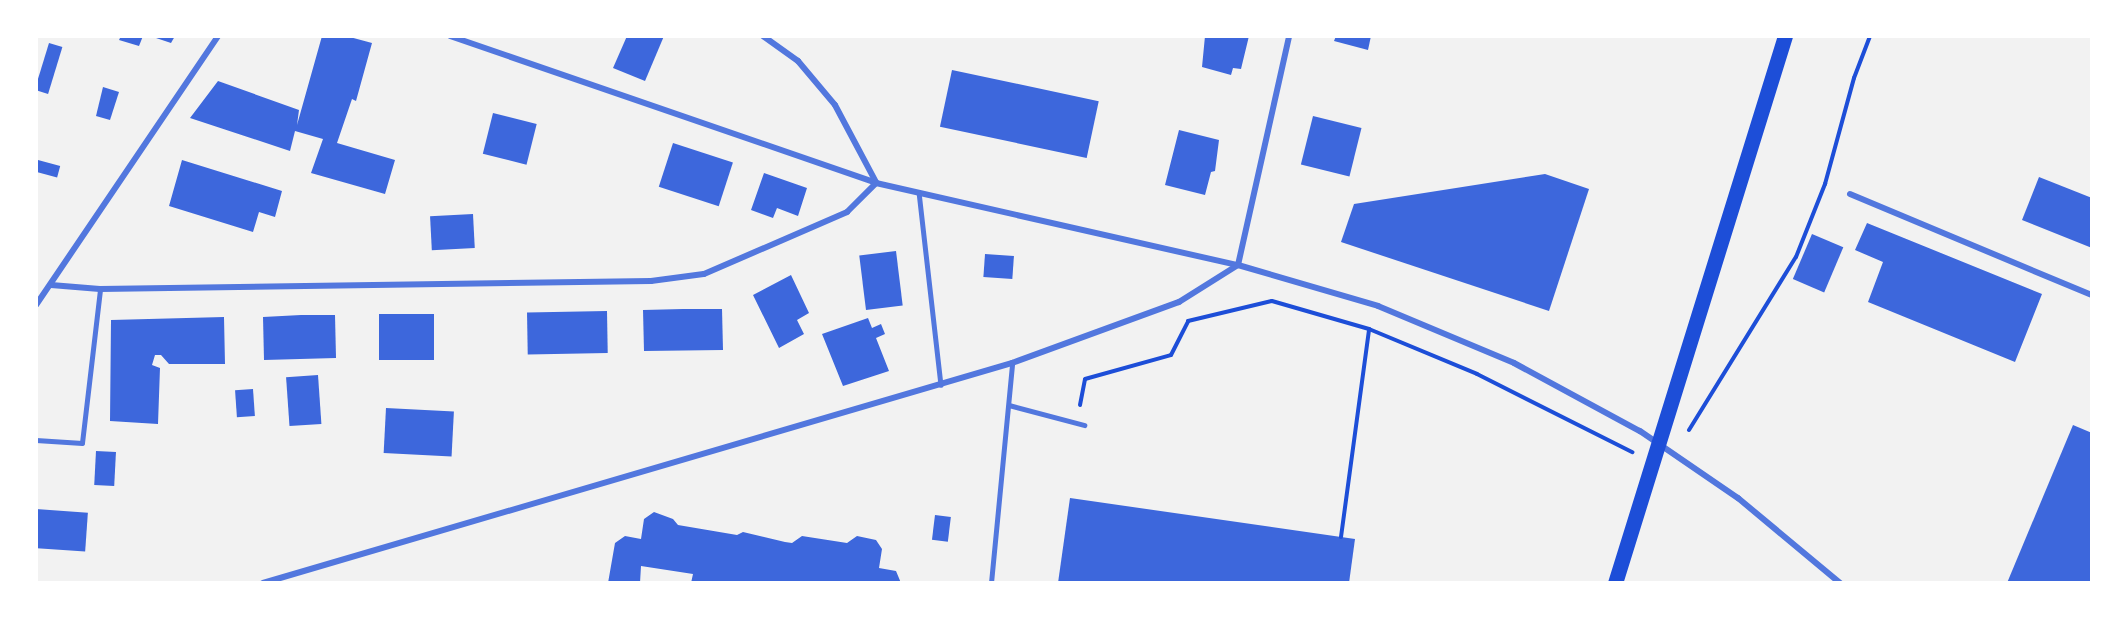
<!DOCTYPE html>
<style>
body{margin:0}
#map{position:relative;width:2128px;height:619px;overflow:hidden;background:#f2f2f2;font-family:"DM Sans",sans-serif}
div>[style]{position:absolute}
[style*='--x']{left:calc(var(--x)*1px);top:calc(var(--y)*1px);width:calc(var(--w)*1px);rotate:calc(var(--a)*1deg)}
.building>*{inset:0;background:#3d67dc;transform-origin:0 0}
.path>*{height:4px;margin:-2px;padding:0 2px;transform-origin:2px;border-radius:2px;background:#1d4ed8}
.service>*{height:4.5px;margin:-2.25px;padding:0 2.25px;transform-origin:2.25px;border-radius:2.25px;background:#5277de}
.minor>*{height:6px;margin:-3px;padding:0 3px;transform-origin:3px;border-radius:3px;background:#5277de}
.primary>*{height:15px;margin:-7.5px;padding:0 7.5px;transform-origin:7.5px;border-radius:7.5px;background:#1d4ed8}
span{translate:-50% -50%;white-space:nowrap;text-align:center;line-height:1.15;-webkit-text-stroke:5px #fff;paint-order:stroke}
.frame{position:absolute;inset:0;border:38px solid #fff;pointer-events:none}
</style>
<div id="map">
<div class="building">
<i style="clip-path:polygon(121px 36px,143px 36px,139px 46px,119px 40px)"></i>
<i style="clip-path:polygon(150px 36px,175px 36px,171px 43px)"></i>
<i style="clip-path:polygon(322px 36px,346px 36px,372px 43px,356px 101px,352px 99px,337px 143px,395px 160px,385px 194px,311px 173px,323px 139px,295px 131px,290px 151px,190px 118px,218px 81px,299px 110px,297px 125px)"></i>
<i style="clip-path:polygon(627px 36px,664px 36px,645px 81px,613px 68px)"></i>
<i style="clip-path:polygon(1205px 36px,1249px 36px,1241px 69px,1233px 68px,1231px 75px,1202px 67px)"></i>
<i style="clip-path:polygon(1336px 36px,1371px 36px,1368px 50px,1334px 41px)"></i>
<i style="left:49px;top:43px;width:14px;height:49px;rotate:17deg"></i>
<i style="left:952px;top:70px;width:150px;height:58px;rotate:12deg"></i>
<i style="clip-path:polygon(103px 87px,119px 92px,110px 120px,96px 116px)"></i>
<i style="left:493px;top:113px;width:45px;height:42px;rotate:14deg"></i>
<i style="left:1313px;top:116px;width:50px;height:50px;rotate:14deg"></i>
<i style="clip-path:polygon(1179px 130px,1219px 140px,1215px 171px,1211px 172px,1205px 195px,1165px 185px)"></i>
<i style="left:673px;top:143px;width:63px;height:46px;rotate:18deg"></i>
<i style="left:38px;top:160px;width:23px;height:12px;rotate:15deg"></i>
<i style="clip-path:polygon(182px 160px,282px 191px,275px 217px,259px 212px,253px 232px,169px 206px)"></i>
<i style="clip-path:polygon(764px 173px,807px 188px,798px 216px,777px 208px,773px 218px,751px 210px)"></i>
<i style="clip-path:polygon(1545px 174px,1589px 189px,1549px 311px,1341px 242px,1354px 204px)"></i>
<i style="clip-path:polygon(2039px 177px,2092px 198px,2092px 248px,2022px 220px)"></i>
<i style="left:473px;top:214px;width:34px;height:43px;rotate:87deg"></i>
<i style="clip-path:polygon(1867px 223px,2042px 294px,2015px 362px,1868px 302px,1883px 262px,1855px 250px)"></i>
<i style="left:1812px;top:234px;width:34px;height:49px;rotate:23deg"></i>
<i style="left:896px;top:251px;width:55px;height:37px;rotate:83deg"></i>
<i style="left:985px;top:254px;width:29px;height:23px;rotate:4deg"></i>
<i style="clip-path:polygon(791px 275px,809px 313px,797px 320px,804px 334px,779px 348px,753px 295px)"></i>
<i style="clip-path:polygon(683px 309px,722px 309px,723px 350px,644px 351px,643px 310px)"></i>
<i style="left:607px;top:311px;width:42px;height:80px;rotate:89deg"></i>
<i style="left:434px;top:314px;width:46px;height:55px;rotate:90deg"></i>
<i style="clip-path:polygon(301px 315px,335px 315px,336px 358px,264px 360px,263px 317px)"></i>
<i style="clip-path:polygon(224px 317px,225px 364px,169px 364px,161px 355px,155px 355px,152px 365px,160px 368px,158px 424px,110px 421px,111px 320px)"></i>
<i style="clip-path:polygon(868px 318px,872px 328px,881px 324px,885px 334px,876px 338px,889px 371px,843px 386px,822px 334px)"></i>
<i style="left:318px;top:375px;width:49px;height:32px;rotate:86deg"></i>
<i style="left:253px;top:389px;width:27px;height:18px;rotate:86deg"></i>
<i style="left:386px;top:408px;width:68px;height:45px;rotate:3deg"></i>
<i style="clip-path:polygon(2073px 425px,2092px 433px,2092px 583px,2007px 583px)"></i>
<i style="left:96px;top:451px;width:20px;height:34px;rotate:3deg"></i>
<i style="clip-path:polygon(1070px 498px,1355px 539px,1349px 583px,1058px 583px)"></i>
<i style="left:36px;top:509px;width:52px;height:39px;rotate:4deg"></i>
<i style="clip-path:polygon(654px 512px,673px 519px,678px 525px,737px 535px,743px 532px,785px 542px,792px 543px,802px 536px,847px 543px,857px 536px,876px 540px,882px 549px,879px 568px,896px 571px,901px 583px,691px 583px,693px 574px,641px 566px,640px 583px,608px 583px,615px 543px,625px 536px,641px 539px,644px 519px)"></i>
<i style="left:935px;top:515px;width:16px;height:25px;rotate:7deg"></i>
</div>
<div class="path">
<i style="--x:1080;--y:405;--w:26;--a:-79"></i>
<i style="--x:1085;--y:379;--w:89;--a:-15.6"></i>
<i style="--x:1171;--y:355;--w:38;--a:-63"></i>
<i style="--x:1188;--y:321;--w:86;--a:-13.4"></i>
<i style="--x:1272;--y:301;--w:101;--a:16.1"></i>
<i style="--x:1369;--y:329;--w:117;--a:22.6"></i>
<i style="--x:1477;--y:374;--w:174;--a:26.7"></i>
<i style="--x:1689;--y:430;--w:203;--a:-58.3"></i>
<i style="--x:1796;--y:257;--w:79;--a:-68.3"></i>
<i style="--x:1825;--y:184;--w:110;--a:-74.7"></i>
<i style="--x:1854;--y:78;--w:45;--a:-69.1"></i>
<i style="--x:1341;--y:537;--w:210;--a:-82.3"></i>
</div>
<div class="service">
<i style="--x:919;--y:192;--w:194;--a:83.5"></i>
<i style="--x:1009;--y:405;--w:78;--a:14.9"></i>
<i style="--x:36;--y:440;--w:46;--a:3.7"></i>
<i style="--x:82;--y:443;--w:155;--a:-83.3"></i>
<i style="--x:991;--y:583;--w:221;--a:-84.5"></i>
</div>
<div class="minor">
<i style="--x:450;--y:36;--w:451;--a:19"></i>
<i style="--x:876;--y:183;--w:371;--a:12.8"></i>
<i style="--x:1238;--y:265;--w:146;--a:16.3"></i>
<i style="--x:1378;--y:306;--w:147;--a:22.7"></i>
<i style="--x:1514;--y:363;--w:143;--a:28.4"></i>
<i style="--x:1640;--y:431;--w:119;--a:34.4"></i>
<i style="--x:1738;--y:498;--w:133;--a:39.8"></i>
<i style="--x:763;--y:36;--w:43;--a:35.5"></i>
<i style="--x:798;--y:61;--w:57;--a:49.9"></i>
<i style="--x:835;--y:105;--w:87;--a:62"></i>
<i style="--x:1850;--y:194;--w:262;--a:22.7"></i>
<i style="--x:1238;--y:265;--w:235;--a:-77.4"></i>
<i style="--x:51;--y:285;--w:49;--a:4.7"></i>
<i style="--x:100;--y:289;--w:551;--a:-0.83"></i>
<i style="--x:651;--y:281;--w:53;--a:-7.5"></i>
<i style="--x:704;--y:274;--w:156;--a:-23.4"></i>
<i style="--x:847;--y:212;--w:41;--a:-45"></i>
<i style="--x:36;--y:305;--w:325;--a:-55.9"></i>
<i style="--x:263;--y:583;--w:781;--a:-16.37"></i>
<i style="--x:1012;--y:363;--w:178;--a:-20.1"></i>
<i style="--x:1179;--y:302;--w:70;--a:-32.1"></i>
</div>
<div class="primary">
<i style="--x:1615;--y:583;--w:573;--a:-72.74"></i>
</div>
<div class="frame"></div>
</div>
